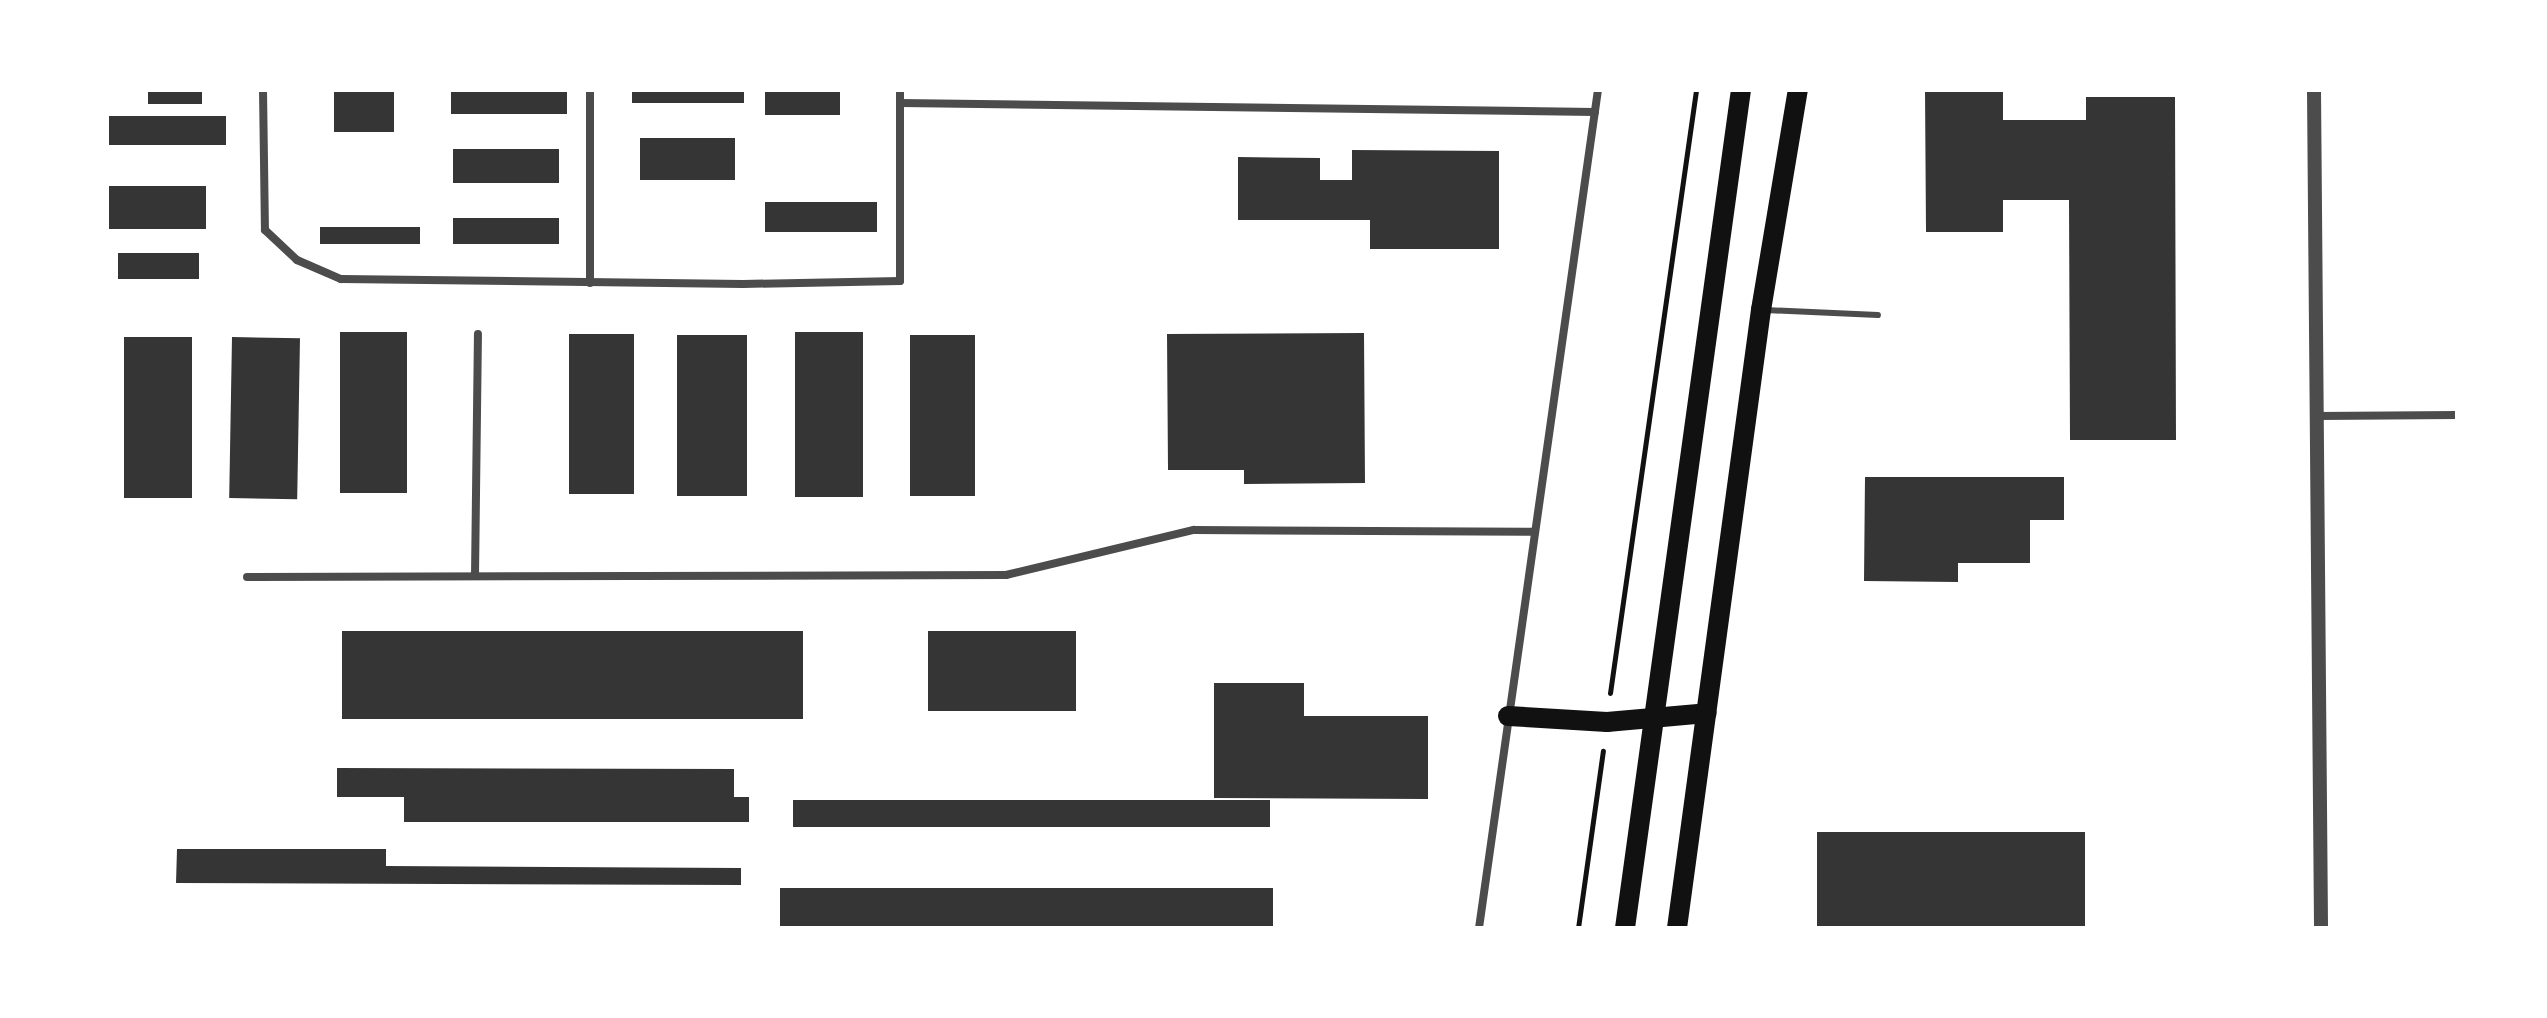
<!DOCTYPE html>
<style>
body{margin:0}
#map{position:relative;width:2547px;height:1018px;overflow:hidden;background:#fff;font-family:Raleway,sans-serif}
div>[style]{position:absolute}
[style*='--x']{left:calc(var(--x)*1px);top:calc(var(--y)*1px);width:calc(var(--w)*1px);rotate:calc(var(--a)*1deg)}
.building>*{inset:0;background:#353535;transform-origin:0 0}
.path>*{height:5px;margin:-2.5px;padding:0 2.5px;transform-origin:2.5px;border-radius:2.5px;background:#111}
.service>*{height:6px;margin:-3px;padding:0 3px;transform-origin:3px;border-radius:3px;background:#4c4c4c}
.minor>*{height:8px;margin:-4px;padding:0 4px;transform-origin:4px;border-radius:4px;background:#4c4c4c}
.tertiary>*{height:14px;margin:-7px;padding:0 7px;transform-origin:7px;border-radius:7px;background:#4c4c4c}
.primary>*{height:20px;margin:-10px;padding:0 10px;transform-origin:10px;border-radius:10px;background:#111}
span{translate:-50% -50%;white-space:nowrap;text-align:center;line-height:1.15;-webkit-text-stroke:7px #fff;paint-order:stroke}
.frame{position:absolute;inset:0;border:92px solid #fff;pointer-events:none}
</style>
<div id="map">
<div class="building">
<i style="left:148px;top:90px;width:54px;height:14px"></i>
<i style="left:334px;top:90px;width:60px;height:42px"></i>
<i style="left:451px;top:90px;width:116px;height:24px"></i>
<i style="left:632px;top:90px;width:112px;height:13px"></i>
<i style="left:765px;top:90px;width:75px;height:25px"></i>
<i style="clip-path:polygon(1925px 90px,2003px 90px,2003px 120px,2086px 120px,2086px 97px,2175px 97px,2176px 440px,2070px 440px,2069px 200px,2003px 200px,2003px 232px,1926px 232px)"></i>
<i style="left:109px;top:116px;width:117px;height:29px"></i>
<i style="left:640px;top:138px;width:95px;height:42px"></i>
<i style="left:453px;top:149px;width:106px;height:34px"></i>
<i style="clip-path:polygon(1352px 150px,1499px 151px,1499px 249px,1370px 249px,1370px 220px,1238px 220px,1238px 157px,1320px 158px,1320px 180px,1352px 180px)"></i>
<i style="left:109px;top:186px;width:97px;height:43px"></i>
<i style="left:765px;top:202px;width:112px;height:30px"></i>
<i style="left:453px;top:218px;width:106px;height:26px"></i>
<i style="left:320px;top:227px;width:100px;height:17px"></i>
<i style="left:118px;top:253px;width:81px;height:26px"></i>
<i style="left:407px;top:332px;width:161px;height:67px;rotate:90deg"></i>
<i style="left:795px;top:332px;width:68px;height:165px"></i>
<i style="clip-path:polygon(1364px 333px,1365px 483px,1244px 484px,1244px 470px,1168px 470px,1167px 334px)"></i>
<i style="left:569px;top:334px;width:65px;height:160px"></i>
<i style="left:677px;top:335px;width:70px;height:161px"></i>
<i style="left:910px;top:335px;width:65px;height:161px"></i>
<i style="left:124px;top:337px;width:68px;height:161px"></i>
<i style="left:232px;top:337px;width:68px;height:161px;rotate:1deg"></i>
<i style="clip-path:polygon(1865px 477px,2064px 477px,2064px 520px,2030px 520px,2030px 563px,1958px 563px,1958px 582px,1864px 581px)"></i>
<i style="left:342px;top:631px;width:461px;height:88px"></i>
<i style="left:928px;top:631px;width:148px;height:80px"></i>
<i style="clip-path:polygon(1214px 683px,1304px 683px,1304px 716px,1428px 716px,1428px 799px,1214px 798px)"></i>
<i style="clip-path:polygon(337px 768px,734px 769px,734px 797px,749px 797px,749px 822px,404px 822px,404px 797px,337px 797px)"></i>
<i style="left:793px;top:800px;width:477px;height:27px"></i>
<i style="left:1817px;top:832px;width:268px;height:96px"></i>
<i style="clip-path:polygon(177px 849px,386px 849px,386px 866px,741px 868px,741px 885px,176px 883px)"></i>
<i style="left:1273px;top:888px;width:40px;height:493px;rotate:90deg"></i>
</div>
<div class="path">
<i style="--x:1610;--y:693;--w:609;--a:-81.88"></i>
<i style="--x:1578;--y:928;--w:179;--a:-82"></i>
</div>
<div class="service">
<i style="--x:1766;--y:310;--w:112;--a:2.6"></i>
</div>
<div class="minor">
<i style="--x:263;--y:90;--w:140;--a:89.2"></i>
<i style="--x:265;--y:230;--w:44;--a:43.2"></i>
<i style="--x:297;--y:260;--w:48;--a:23.4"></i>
<i style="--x:341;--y:279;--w:402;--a:0.7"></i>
<i style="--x:743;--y:284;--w:157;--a:-1.1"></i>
<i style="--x:900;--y:281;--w:191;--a:-90"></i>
<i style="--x:590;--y:90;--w:193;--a:90"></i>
<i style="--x:900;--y:103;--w:695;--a:0.74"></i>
<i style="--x:2318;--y:416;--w:139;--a:-0.4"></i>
<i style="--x:475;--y:576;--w:242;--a:-89.3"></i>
<i style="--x:247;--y:577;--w:759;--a:-0.15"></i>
<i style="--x:1006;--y:575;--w:193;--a:-13.5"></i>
<i style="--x:1194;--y:530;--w:340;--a:0.3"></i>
<i style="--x:1479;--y:928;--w:846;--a:-81.92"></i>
</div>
<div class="tertiary">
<i style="--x:2314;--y:90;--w:838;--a:89.52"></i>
</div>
<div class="primary">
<i style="--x:1508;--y:716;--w:99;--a:3.5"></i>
<i style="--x:1607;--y:722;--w:100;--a:-5.1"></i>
<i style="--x:1625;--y:928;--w:846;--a:-82.12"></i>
<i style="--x:1677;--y:928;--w:624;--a:-82.26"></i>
<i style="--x:1761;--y:310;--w:223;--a:-80.5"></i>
</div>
<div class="frame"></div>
</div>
